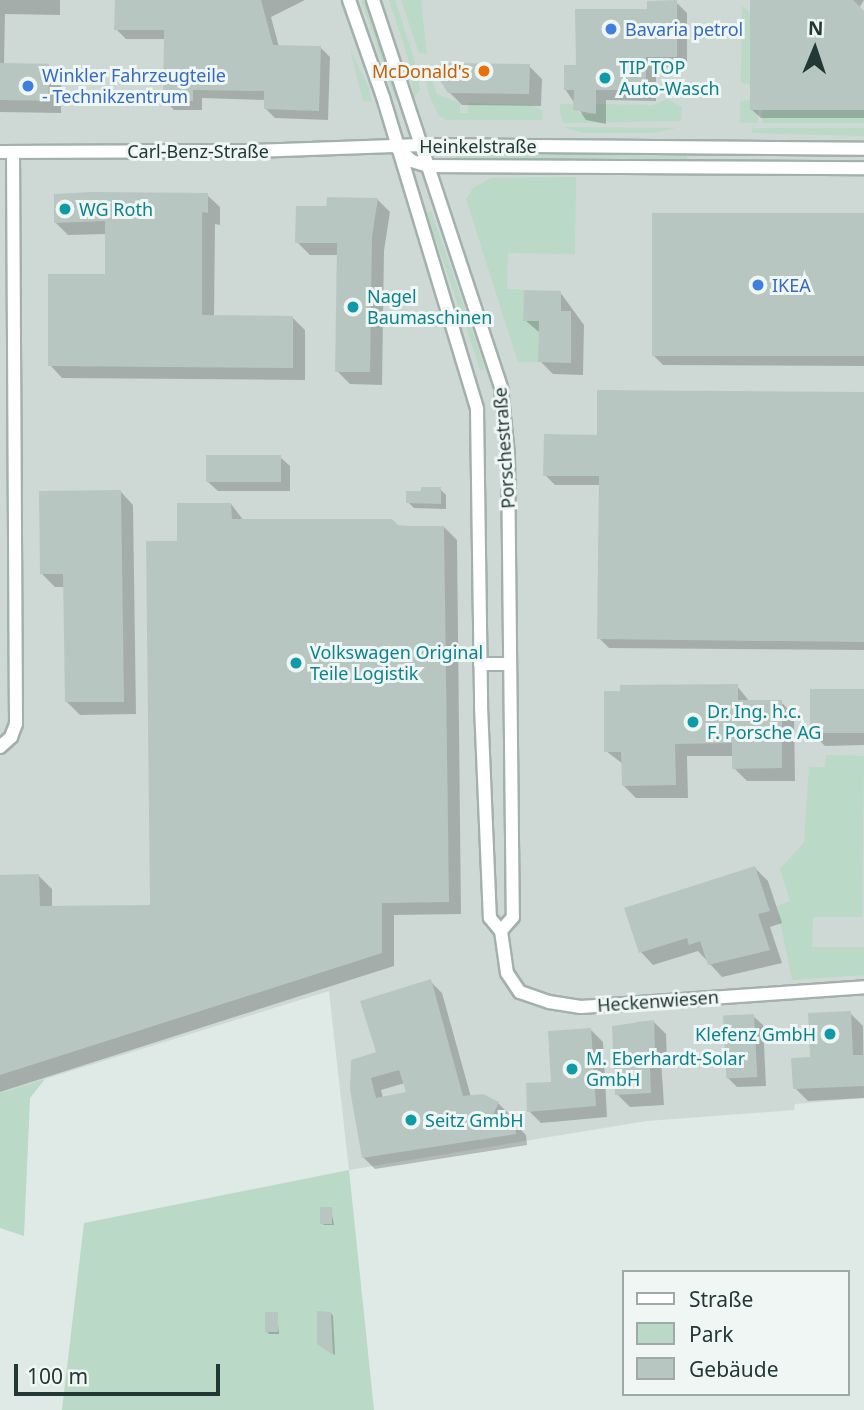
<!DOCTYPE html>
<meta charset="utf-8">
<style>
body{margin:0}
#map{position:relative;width:864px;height:1410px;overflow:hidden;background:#dfe9e6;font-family:"Noto Sans",sans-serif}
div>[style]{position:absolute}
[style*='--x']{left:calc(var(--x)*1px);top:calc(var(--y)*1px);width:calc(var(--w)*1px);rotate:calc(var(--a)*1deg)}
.built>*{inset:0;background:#ced9d5}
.green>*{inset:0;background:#bad9c6;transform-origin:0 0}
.shadow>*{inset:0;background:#0003}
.building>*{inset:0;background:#b8c6c2;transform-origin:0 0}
.roads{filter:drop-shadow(2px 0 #a3b0ad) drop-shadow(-2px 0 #a3b0ad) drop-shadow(0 2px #a3b0ad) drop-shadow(0 -2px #a3b0ad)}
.minor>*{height:12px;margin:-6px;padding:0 6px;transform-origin:6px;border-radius:6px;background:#fff}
.dots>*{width:19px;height:19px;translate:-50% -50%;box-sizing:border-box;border:4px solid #eff6f4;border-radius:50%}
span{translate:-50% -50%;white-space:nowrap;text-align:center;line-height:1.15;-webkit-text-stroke:6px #eff6f4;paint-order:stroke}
.shop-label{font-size:18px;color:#366cbe}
.left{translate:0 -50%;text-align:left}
.culture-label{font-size:18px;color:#0d838f}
.right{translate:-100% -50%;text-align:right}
.food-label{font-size:18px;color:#c56008}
.street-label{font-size:18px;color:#223835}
.legend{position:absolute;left:622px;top:1270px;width:228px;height:126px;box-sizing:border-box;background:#eff6f4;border:2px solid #9daaa8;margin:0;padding:9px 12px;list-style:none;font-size:21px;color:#223835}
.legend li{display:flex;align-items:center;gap:14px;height:35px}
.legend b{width:35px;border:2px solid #9daaa8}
.north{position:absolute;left:780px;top:14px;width:70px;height:70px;-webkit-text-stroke:5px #eff6f4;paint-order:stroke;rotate:2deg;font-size:19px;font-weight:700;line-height:28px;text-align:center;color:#223835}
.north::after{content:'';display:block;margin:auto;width:24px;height:32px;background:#223835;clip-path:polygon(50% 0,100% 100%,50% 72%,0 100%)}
.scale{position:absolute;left:14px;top:1364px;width:206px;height:32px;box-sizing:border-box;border:4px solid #223835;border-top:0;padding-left:9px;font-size:21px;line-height:24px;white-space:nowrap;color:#223835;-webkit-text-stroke:5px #eff6f4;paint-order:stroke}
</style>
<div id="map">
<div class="built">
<i style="clip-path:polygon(0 0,864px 0,864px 1098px,795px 1104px,794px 1110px,647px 1121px,349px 1170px,329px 991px,0 1093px)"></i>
</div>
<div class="green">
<i style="clip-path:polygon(361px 0,365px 0,400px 99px,395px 99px)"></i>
<i style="clip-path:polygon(389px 0,395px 0,415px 62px,420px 90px,414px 98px,408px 58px)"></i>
<i style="clip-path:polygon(401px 0,421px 0,427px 54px,419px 53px)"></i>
<i style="clip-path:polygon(742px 6px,750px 13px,750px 84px,741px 83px)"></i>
<i style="clip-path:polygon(350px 49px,368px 86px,372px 102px,363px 101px)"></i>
<i style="clip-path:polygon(427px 64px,437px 94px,460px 103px,460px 113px,468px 113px,468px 103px,532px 105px,543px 111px,542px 120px,447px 120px,439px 116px,429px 95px,423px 65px)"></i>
<i style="clip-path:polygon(667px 99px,682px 107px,681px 121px,564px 123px,560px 113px,560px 104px,572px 104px,580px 114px,595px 114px,596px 104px,653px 105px)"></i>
<i style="clip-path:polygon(750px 100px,750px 110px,758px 110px,758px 123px,740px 122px,740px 101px)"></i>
<i style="left:762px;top:110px;width:102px;height:13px"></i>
<i style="clip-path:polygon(564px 127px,676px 128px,653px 133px,582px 133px)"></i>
<i style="clip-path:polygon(753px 128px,864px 128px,864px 136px,751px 133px)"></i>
<i style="clip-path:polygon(455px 153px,687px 155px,687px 159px,456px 158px)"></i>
<i style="clip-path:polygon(576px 177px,575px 254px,508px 253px,507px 289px,524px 290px,523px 321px,539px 321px,538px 362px,518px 362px,466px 199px,473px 188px,491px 178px)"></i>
<i style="left:431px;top:211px;width:167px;height:5px;rotate:71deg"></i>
<i style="clip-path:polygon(826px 755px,864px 756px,862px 917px,813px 917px,812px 947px,864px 947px,864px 975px,792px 980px,777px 906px,790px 901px,780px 869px,804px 842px,809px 767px,825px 767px)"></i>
<i style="clip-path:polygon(45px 1079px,30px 1098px,24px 1236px,0 1228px,0 1093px)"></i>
<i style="clip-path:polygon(349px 1170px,374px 1410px,62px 1410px,84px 1223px)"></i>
</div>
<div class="shadow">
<i style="clip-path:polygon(0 0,60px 0,60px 15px,5px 14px,4px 65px,48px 66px,61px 79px,61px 113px,0 112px)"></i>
<i style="clip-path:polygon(116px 0,305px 0,271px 17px,279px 47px,320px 47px,330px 57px,328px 120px,275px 118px,266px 109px,266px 100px,202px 98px,202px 110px,174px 110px,165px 100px,165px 39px,126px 39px,116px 29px)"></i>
<i style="clip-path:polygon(752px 0,864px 0,859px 8px,864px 13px,864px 118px,761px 118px,751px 109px)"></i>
<i style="clip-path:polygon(676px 2px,687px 13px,687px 67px,656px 67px,656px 101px,606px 100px,606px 124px,586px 120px,565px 89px,577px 67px,649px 10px)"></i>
<i style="clip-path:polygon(529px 66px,542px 79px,541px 106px,462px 105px,449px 92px)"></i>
<i style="clip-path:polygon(207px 195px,220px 207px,220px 225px,215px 224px,214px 317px,292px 317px,305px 330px,305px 380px,62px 378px,50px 365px,106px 276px,107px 234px,68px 235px,55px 222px)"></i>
<i style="clip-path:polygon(377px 199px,390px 212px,384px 251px,382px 385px,350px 384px,337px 371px,339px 255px,310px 255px,297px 242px,328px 208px)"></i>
<i style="clip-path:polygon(864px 216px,864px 366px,663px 365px,653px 355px)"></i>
<i style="clip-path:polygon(560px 292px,584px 325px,583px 375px,553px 374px,540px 361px,540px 333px,525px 320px)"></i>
<i style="clip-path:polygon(864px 394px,864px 650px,609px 648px,599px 638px,601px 485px,555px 485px,545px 475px,599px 437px)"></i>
<i style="clip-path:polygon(280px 457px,290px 466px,290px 491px,218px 491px,208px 482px)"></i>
<i style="clip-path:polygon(440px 489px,446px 495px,446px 509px,414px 508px,408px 502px)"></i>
<i style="clip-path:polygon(121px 492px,133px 505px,136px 714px,80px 715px,67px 702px,65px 587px,55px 587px,42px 574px)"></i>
<i style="clip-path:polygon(231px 504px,244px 521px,444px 527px,457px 540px,461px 914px,394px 915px,394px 966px,0 1092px,0 877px,39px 876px,52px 889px,52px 908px,152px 907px,179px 542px)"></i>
<i style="clip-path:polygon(737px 686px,750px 702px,781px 702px,794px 715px,795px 781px,747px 781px,734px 768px,734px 756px,687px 756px,688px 798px,636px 798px,623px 785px,623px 764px,606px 751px)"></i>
<i style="clip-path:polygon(864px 691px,864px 745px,825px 746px,812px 733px)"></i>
<i style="clip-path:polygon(755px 868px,768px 881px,782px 923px,770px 927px,782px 963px,722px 977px,698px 951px,653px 965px,641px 952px)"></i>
<i style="clip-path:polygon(evenodd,430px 981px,442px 993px,471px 1097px,498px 1103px,510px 1115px,506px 1123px,514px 1123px,526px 1135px,527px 1145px,375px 1169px,363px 1157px,352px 1090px,430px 981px,405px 1083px,408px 1093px,383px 1098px,381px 1090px,405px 1083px)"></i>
<i style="clip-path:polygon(850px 1013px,863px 1026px,864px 1098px,808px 1101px,795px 1088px,812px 1059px)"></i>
<i style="clip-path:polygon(753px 1016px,763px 1025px,766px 1086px,737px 1087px,727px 1077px)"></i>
<i style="clip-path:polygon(653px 1021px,666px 1034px,667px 1060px,661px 1060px,664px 1105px,630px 1107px,617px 1094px,637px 1022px)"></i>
<i style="clip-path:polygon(591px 1030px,603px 1042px,607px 1117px,541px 1123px,529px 1111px)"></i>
<i style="clip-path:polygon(331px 1209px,334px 1225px,324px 1225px,321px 1223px)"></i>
<i style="clip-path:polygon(331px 1313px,333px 1316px,335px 1355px,322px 1347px)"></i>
<i style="clip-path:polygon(277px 1314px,279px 1334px,269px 1334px,266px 1331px)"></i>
</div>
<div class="building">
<i style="clip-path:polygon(115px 0,261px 0,273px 45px,321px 46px,319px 111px,264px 109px,264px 91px,193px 90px,193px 101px,163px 101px,164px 30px,114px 30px)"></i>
<i style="clip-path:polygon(677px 0,677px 57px,646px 57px,646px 90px,596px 90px,596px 114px,573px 110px,574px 90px,564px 90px,564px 65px,576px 65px,575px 9px,647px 9px,647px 1px)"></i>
<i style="clip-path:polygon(750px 0,853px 0,864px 11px,864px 110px,750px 110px)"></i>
<i style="left:0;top:63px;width:49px;height:37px;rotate:1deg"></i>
<i style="clip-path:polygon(440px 63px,530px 64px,529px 94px,448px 93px,439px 79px)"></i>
<i style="clip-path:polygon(92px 192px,208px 193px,208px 213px,202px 212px,202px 315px,293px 316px,293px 368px,48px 366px,48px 274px,105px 274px,105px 221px,54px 223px,54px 194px)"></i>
<i style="clip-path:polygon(327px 197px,378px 198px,372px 237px,370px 372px,335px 372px,337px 243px,295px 243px,296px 206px,326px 206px)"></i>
<i style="left:652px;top:213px;width:212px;height:143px"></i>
<i style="clip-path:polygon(524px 290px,561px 291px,561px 311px,571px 311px,571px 363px,538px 362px,539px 321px,523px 321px)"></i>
<i style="clip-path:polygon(597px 390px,864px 392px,864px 642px,597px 639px,599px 476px,543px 476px,544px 434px,597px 435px)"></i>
<i style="left:206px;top:455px;width:75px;height:27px"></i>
<i style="clip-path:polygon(421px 487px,441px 487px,441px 504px,406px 503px,406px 491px,421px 491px)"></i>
<i style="clip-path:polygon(121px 490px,124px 702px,65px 702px,63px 574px,40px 574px,39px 491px)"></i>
<i style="clip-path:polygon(177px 503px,231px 503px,232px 519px,392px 519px,399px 526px,444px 526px,449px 902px,382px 903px,382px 953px,0 1075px,0 875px,39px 874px,40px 906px,150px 905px,146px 541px,177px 541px)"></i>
<i style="clip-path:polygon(738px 684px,738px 700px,782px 700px,782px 768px,732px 769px,732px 743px,675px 744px,676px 785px,622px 786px,621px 752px,604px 752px,604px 691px,620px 691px,620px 685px)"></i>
<i style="left:864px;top:689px;width:44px;height:54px;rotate:90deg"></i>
<i style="clip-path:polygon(755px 866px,770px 911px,758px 914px,770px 950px,708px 965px,700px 941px,689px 945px,687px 938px,639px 953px,624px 908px)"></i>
<i style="clip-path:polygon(evenodd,431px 979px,463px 1096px,483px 1094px,499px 1102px,490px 1121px,515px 1121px,516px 1134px,362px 1158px,350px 1090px,351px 1060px,376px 1052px,360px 1001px,431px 979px,399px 1070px,406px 1092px,376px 1098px,371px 1078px,399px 1070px)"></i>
<i style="clip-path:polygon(851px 1011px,853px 1055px,864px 1055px,864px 1086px,793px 1089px,791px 1058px,810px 1057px,808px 1013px)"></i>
<i style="left:754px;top:1014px;width:63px;height:31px;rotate:87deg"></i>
<i style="clip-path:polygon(654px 1020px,655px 1048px,649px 1048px,651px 1093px,615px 1095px,612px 1026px)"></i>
<i style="clip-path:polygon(591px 1028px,596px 1106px,527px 1112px,526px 1083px,551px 1082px,548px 1031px)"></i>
<i style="left:320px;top:1207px;width:12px;height:17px"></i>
<i style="clip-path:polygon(317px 1311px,331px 1312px,333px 1355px,317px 1344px)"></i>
<i style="left:265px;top:1312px;width:13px;height:20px"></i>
</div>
<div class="roads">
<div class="minor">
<i style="--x:349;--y:0;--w:103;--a:70.7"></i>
<i style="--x:383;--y:97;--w:326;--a:73.2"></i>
<i style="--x:477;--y:409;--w:297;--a:89.2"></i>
<i style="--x:481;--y:706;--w:212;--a:87.6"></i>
<i style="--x:490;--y:918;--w:17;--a:50"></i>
<i style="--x:373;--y:0;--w:409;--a:71.7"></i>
<i style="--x:501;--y:388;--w:67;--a:84"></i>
<i style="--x:508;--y:455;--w:462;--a:89.4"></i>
<i style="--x:513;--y:917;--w:18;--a:131"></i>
<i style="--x:397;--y:148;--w:20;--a:41"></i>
<i style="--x:412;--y:161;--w:17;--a:17"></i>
<i style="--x:428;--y:166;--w:436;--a:0.3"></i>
<i style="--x:0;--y:152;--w:253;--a:-0.2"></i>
<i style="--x:253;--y:151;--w:169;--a:-2"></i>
<i style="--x:422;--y:145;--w:442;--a:0.5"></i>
<i style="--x:480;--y:664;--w:30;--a:0"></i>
<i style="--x:0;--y:747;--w:15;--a:-42"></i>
<i style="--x:11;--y:737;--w:14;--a:-69"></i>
<i style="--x:16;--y:724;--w:572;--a:-90.3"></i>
<i style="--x:501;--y:931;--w:42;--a:81.9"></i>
<i style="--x:507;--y:973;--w:23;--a:56"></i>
<i style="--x:520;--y:992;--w:31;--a:19"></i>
<i style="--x:549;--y:1002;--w:32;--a:9"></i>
<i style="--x:581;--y:1007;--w:284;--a:-4"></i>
</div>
</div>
<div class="dots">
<i style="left:611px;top:29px;background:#3f7fe0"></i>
<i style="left:484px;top:71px;background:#e8710a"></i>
<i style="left:605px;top:78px;background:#0f9aa8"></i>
<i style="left:28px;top:86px;background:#3f7fe0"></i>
<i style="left:65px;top:209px;background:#0f9aa8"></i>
<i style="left:758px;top:285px;background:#3f7fe0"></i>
<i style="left:353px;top:307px;background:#0f9aa8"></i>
<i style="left:296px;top:663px;background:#0f9aa8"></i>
<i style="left:693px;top:722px;background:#0f9aa8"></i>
<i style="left:830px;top:1034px;background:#0f9aa8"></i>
<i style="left:572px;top:1069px;background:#0f9aa8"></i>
<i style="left:411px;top:1120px;background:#0f9aa8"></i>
</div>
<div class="shop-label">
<span class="left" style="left:625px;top:29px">Bavaria petrol</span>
<span class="left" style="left:42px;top:86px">Winkler Fahrzeugteile<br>- Technikzentrum</span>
<span class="left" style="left:772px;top:285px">IKEA</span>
</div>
<div class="culture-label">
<span class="left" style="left:619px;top:78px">TIP TOP<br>Auto-Wasch</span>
<span class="left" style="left:79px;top:209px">WG Roth</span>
<span class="left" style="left:367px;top:307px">Nagel<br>Baumaschinen</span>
<span class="left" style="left:310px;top:663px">Volkswagen Original<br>Teile Logistik</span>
<span class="left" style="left:707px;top:722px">Dr. Ing. h.c.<br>F. Porsche AG</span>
<span class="right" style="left:816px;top:1034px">Klefenz GmbH</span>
<span class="left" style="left:586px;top:1069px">M. Eberhardt-Solar<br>GmbH</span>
<span class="left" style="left:425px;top:1120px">Seitz GmbH</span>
</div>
<div class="food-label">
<span class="right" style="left:470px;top:71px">McDonald's</span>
</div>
<div class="street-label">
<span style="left:478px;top:146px">Heinkelstraße</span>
<span style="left:198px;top:151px">Carl-Benz-Straße</span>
<span style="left:504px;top:448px;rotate:-94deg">Porschestraße</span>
<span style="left:658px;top:1001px;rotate:-4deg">Heckenwiesen</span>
</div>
<ul class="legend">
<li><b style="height:9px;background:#fff"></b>Straße</li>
<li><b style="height:19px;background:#bad9c6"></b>Park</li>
<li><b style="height:19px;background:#b8c6c2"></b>Gebäude</li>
</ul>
<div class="north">N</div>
<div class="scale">100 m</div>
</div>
